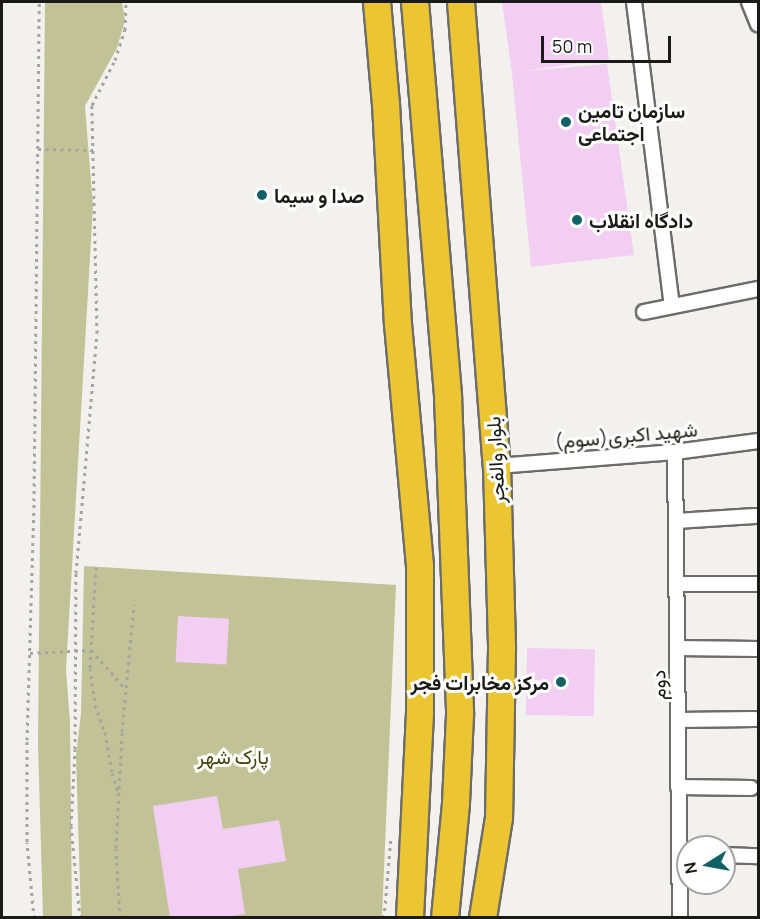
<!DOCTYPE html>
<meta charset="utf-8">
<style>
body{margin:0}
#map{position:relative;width:760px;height:919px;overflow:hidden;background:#f3f1ed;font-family:Manrope,Vazirmatn,sans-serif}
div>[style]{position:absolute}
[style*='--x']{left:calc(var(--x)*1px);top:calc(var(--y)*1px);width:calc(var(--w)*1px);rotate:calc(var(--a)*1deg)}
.green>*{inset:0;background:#c1c397}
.building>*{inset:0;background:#f2cef3;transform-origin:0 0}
.path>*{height:3px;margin-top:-1.5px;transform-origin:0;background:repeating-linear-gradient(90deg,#a6a4a1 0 3px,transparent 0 7.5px)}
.roads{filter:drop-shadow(2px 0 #6d6c68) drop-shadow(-2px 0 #6d6c68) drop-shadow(0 2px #6d6c68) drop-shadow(0 -2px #6d6c68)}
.street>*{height:14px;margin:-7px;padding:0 7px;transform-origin:7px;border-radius:7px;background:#fff}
.highway>*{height:26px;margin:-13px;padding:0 13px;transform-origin:13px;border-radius:13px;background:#ebc532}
.dots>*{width:16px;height:16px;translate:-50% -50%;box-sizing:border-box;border:3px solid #fff;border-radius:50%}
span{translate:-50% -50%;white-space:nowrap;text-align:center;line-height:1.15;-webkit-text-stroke:6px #fff;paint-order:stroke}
.poi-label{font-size:20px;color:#1a1a18;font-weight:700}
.left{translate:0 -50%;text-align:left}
.right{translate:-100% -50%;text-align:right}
.street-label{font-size:20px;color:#1a1a18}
.park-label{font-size:20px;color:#42420a}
.frame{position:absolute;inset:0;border:3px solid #1a1a18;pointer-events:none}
.north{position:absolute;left:676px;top:835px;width:60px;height:60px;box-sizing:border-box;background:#fff;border:2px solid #a3a3a3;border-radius:50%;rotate:259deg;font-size:16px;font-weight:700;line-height:24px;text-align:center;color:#1a1a18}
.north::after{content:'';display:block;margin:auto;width:21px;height:27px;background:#116266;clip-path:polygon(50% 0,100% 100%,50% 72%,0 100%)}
.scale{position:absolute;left:541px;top:36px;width:130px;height:27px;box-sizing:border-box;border:3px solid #1a1a18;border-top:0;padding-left:8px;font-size:18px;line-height:21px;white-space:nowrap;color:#1a1a18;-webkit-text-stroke:4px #fff;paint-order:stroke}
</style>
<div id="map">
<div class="green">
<i style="clip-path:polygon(45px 2px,122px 2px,125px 20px,117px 48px,85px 106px,93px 206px,66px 670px,70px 721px,72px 918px,43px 917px,38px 744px)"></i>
<i style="clip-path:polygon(84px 566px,396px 585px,382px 917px,81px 918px,76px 756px,81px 713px)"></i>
</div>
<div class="building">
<i style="clip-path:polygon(502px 2px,601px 2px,609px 59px,524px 71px,607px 64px,634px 255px,531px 267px,512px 73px)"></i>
<i style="left:178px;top:616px;width:51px;height:46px;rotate:3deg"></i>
<i style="left:527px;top:648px;width:68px;height:67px;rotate:1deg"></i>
<i style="clip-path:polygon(217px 796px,223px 829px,279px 820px,286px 861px,238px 869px,245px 914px,221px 918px,170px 918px,153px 806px)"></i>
</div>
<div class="path">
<i style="--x:38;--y:149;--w:55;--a:1"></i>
<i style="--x:96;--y:567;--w:101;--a:93.4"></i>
<i style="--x:90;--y:668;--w:37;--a:82"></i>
<i style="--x:95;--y:705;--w:29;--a:70"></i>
<i style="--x:105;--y:732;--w:42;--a:80.3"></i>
<i style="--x:112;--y:773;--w:19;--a:72"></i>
<i style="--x:30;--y:653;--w:61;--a:-2.8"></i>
<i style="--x:91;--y:650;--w:51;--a:48.2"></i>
<i style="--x:34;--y:918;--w:76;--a:-95.3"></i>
<i style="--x:27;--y:842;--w:102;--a:-90"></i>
<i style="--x:27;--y:740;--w:239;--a:-88.3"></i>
<i style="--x:34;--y:501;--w:499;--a:-89.4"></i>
<i style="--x:80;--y:918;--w:92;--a:-95.6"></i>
<i style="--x:71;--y:826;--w:77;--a:-87"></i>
<i style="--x:75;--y:749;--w:176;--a:-89.7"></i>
<i style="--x:76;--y:573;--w:241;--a:-85"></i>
<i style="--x:97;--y:333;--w:228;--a:-91.3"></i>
<i style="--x:92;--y:105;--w:51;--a:-62.9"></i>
<i style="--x:115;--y:60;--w:32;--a:-72"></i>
<i style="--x:125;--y:30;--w:28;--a:-88"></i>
<i style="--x:120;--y:918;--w:70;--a:-93.3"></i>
<i style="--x:116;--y:848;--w:116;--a:-87"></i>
<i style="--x:122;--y:732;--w:128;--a:-84.6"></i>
<i style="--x:384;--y:918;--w:82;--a:-85.1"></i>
</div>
<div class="roads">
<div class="street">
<i style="--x:634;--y:2;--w:306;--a:82.9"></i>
<i style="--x:749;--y:2;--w:24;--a:68"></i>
<i style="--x:644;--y:312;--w:116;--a:-11.4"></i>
<i style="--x:675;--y:452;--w:466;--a:89.4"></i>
<i style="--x:497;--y:466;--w:179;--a:-4.5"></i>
<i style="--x:675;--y:452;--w:84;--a:-7.5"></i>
<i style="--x:676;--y:521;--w:79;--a:-3.6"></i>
<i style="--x:677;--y:584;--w:81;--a:0"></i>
<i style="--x:677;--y:648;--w:81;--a:0.7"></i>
<i style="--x:678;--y:720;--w:77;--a:-0.7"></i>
<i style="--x:678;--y:787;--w:73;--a:0.8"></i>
<i style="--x:724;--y:855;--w:34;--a:2"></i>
</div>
<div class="highway">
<i style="--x:377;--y:2;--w:102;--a:85"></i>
<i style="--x:386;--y:104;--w:220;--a:86.9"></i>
<i style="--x:398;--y:324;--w:243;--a:84.8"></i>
<i style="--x:420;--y:566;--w:147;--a:90"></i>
<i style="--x:420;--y:713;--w:205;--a:92.8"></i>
<i style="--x:415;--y:2;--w:396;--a:85.2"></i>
<i style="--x:448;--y:397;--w:318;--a:87.8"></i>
<i style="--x:460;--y:715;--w:89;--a:92.6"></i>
<i style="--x:456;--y:804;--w:115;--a:95.5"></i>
<i style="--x:461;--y:2;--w:465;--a:85.6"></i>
<i style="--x:497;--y:466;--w:183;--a:88.4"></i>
<i style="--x:502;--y:649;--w:169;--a:91"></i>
<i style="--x:499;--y:818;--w:101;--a:99.1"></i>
</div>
</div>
<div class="dots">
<i style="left:566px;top:122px;background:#116266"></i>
<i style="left:262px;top:195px;background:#116266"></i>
<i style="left:577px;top:220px;background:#116266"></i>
<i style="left:561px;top:682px;background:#116266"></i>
</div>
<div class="poi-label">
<span class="left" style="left:578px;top:122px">سازمان تامین<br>اجتماعی</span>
<span class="left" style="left:274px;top:195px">صدا و سیما</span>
<span class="left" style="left:589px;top:220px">دادگاه انقلاب</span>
<span class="right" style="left:549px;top:682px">مرکز مخابرات فجر</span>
</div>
<div class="street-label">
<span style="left:626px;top:435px;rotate:-5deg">شهید اکبری(سوم)</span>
<span style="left:495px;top:460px;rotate:-93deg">بلوار والفجر</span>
<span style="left:658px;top:685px;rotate:-91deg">دوم</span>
</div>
<div class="park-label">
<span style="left:233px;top:756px">پارک شهر</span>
</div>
<div class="frame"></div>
<div class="north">N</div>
<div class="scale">50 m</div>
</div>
